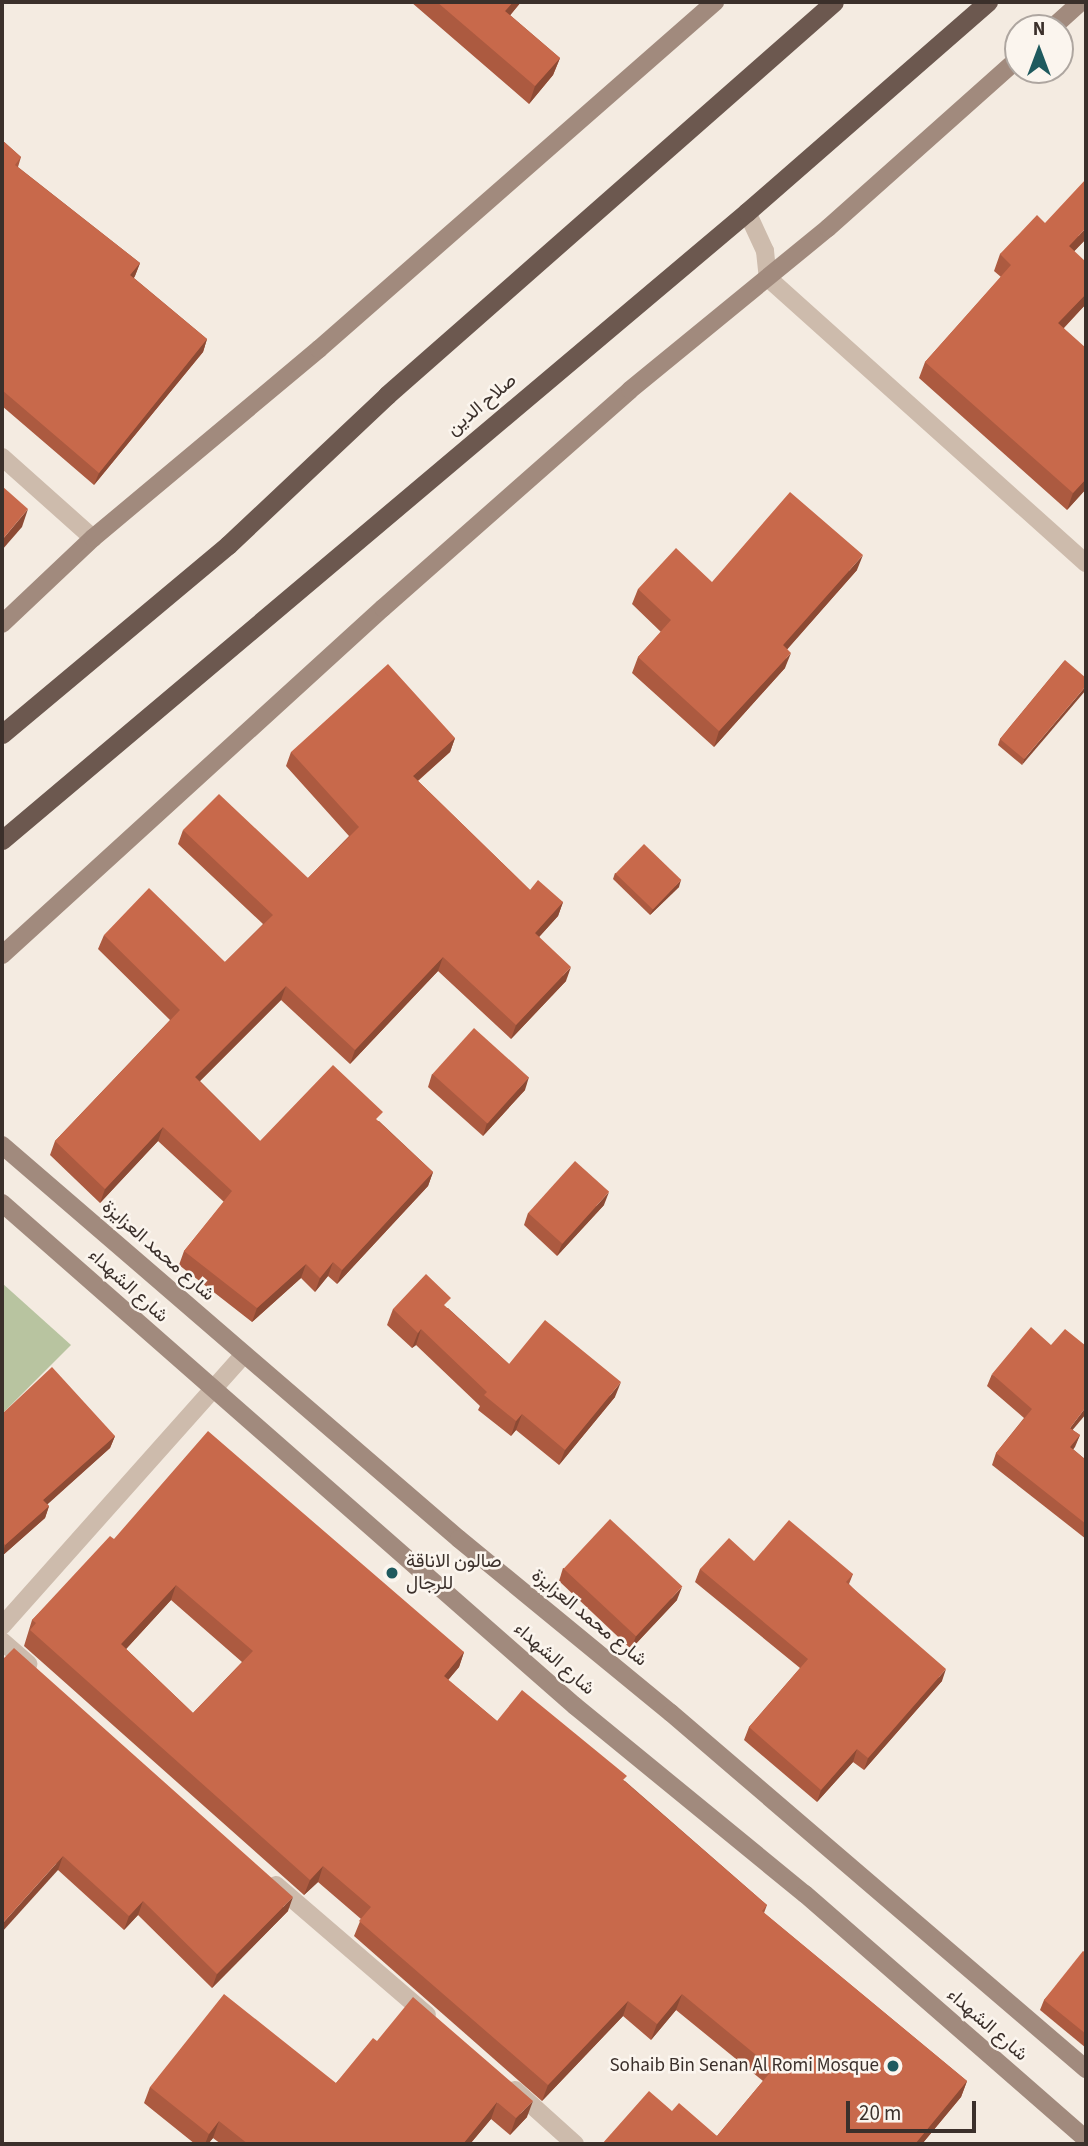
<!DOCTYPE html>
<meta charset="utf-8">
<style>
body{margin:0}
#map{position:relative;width:1088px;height:2146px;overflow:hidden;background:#f4ebe1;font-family:"Source Sans 3",Vazirmatn,sans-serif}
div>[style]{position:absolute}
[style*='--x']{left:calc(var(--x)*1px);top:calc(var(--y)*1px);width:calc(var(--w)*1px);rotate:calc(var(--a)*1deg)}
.green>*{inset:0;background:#b8c4a0}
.minor>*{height:18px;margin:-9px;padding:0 9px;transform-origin:9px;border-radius:9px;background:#cdbbac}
.secondary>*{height:18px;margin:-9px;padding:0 9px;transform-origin:9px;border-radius:9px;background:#a18a7d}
.trunk>*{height:19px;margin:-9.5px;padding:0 9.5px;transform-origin:9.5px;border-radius:9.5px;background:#6c584f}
.wall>*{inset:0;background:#ac5a40}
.shaded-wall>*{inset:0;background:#8c4a34}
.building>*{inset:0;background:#c8694b;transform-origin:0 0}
.dots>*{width:19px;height:19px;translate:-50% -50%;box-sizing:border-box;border:4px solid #fbf5ee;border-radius:50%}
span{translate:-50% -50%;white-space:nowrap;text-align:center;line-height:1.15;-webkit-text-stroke:5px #fbf5ee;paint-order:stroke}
.street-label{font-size:19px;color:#3b302b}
.poi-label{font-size:19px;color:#3b302b}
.left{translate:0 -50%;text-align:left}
.right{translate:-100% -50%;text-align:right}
.frame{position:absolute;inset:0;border:4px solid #3b302b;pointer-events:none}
.north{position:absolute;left:1004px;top:14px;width:70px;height:70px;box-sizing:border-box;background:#fbf5ee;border:2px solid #aea6a0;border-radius:50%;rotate:0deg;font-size:19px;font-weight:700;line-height:28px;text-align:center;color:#3b302b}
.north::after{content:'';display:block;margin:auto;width:24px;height:32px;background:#1f5a5e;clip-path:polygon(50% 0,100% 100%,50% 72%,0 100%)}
.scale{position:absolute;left:846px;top:2101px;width:130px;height:32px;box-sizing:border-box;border:4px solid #3b302b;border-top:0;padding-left:9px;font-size:21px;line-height:24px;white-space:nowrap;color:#3b302b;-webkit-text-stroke:5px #fbf5ee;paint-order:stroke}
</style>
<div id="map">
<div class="green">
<i style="clip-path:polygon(2px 1283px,71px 1345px,2px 1414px)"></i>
</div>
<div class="minor">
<i style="--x:747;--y:212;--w:43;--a:65.2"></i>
<i style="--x:765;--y:251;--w:27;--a:84"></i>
<i style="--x:768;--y:278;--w:427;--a:41.9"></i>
<i style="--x:2;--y:457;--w:122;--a:41.7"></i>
<i style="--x:2;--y:1626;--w:364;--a:-48.3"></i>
<i style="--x:2;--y:1641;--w:35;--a:41"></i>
<i style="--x:276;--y:1885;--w:199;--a:40.7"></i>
<i style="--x:515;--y:2090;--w:81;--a:42"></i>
</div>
<div class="secondary">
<i style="--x:1052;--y:28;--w:39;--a:-42"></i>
<i style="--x:2;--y:624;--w:125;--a:-43.4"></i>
<i style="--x:93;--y:538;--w:295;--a:-39.9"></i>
<i style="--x:319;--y:349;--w:527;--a:-41.23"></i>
<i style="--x:2;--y:955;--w:515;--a:-42.33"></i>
<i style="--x:383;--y:608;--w:329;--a:-41.4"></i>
<i style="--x:630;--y:390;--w:256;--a:-39.3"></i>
<i style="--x:828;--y:228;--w:254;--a:-41.7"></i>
<i style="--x:2;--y:1145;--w:603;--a:40.77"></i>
<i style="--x:459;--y:1539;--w:274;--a:39.4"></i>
<i style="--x:671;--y:1713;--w:547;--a:40.62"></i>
<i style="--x:2;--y:1203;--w:762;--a:41.28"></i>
<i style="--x:575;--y:1706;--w:297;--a:39.3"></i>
<i style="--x:805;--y:1894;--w:373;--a:41.1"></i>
</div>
<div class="trunk">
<i style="--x:2;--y:734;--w:295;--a:-39.9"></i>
<i style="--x:228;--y:545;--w:219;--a:-43.3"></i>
<i style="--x:387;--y:395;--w:595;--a:-41.32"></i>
<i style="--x:2;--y:840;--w:974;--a:-40.13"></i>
<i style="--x:747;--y:212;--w:320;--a:-41.1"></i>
</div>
<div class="wall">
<i style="clip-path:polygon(411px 2px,521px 2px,510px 15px,560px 58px,553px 75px,529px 104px)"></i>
<i style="clip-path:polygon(2px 140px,21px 157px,18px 167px,140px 263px,134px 278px,207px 339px,203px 352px,94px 485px,2px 406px)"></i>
<i style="clip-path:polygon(1045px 223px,1086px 239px,1074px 251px,1086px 304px,1064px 328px,1086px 489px,1067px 510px,919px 378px,925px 362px,1001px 277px,994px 271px,1000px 254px)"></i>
<i style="clip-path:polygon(857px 570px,787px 649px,785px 668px,714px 747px,632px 673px,638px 657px,661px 632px,632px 604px,638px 589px)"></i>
<i style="clip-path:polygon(1065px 660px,1022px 765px,998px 745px,1000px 739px)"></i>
<i style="clip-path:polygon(455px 738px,450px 752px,418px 781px,530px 890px,563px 902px,558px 916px,539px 937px,566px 981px,511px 1039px,438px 971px,350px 1064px,281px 1000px,200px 1081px,260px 1141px,379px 1121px,433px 1172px,428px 1186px,337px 1284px,328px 1276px,315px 1292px,301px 1278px,252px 1322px,179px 1265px,184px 1251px,224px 1202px,158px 1141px,100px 1203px,50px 1155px,55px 1141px,170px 1020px,98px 949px,104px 935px,225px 962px,263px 924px,178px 844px,183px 830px,308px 878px,349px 836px,286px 766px,291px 752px)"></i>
<i style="clip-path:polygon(615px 873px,679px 887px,650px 915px,613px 879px)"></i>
<i style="clip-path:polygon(432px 1074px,525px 1090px,483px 1136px,428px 1087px)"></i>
<i style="clip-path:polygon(604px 1205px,557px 1256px,524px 1225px,528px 1213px)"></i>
<i style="clip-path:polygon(448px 1308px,509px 1364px,615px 1397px,559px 1465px,516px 1430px,511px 1436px,478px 1410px,480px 1406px,416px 1345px,412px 1348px,387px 1325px,393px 1309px)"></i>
<i style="clip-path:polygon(992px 1374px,1080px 1435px,1073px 1449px,1086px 1460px,1086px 1539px,992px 1465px,996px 1453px,1024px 1418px,987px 1386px)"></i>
<i style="clip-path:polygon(2px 1414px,115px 1436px,110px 1448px,47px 1504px,49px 1506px,45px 1518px,2px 1556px)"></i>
<i style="clip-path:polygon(evenodd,114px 1539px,464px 1652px,459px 1667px,448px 1680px,497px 1721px,625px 1781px,767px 1905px,764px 1913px,967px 2081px,961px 2097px,922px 2144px,602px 2144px,672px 2111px,717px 2136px,763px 2081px,676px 2010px,651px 2040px,623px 2016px,542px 2101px,354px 1936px,361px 1919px,318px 1882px,304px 1895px,24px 1646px,32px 1620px,114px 1539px,171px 1600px,242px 1662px,193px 1713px,126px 1649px,171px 1600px)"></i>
<i style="clip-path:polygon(754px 1561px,853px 1574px,849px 1584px,942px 1681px,864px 1770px,853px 1762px,817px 1802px,744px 1740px,749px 1727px,800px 1668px,695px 1582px,700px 1569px)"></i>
<i style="clip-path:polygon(563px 1568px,677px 1600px,631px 1649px,559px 1581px)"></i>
<i style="clip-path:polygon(2px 1660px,288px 1911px,212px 1988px,138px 1915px,124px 1930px,58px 1870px)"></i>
<i style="clip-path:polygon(1086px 1953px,1086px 2048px,1040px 2010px,1044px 2000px)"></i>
<i style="clip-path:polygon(377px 2041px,527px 2117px,510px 2135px,491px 2119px,470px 2144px,221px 2144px,213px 2138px,208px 2144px,195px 2144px,144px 2103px,150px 2087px,336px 2083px)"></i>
</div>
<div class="shaded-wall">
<i style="clip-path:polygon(513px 2px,521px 2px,499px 29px,505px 11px)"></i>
<i style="clip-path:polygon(560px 58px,553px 75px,529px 104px,535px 86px)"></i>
<i style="clip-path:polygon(1086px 228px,1086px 239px,1063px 263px,1069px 246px)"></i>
<i style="clip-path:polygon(140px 263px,135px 276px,126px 288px,130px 275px)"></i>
<i style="clip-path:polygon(1086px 294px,1086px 304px,1052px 340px,1058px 323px)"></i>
<i style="clip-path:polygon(207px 339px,203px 352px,94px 485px,99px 473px)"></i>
<i style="clip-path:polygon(1086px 479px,1086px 489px,1067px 510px,1073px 493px)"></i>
<i style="clip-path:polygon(28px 509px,22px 527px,2px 550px,2px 540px)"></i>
<i style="clip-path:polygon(863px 555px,857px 570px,777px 661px,783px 645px)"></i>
<i style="clip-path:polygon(791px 653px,785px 668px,714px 747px,719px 731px)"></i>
<i style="clip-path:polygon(1086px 686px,1086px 690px,1022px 765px,1024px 759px)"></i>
<i style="clip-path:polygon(455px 738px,450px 752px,407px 790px,413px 776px)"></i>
<i style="clip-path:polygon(681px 880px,679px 887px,650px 915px,653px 909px)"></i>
<i style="clip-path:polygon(563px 902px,558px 916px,530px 947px,535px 933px)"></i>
<i style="clip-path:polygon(443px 957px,438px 971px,350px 1064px,355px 1050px)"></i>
<i style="clip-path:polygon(571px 967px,566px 981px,511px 1039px,516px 1025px)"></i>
<i style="clip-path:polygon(286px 986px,281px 1000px,190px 1091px,195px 1077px)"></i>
<i style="clip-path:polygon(529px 1077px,525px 1090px,483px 1136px,487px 1123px)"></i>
<i style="clip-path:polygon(163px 1127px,158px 1141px,100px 1203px,105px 1189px)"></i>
<i style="clip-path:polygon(433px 1172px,428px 1186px,337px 1284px,342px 1270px)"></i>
<i style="clip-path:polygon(609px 1192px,604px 1205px,557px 1256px,562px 1244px)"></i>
<i style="clip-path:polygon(333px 1262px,328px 1276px,315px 1292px,320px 1278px)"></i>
<i style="clip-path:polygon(306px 1264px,301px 1278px,252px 1322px,257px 1308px)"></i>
<i style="clip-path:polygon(421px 1329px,416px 1345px,412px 1348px,418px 1333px)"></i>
<i style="clip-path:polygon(621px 1382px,615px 1397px,559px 1465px,565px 1450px)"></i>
<i style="clip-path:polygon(1086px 1407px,1086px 1414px,1065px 1439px,1070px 1428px)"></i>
<i style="clip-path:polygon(522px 1414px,516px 1430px,511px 1436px,516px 1421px)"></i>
<i style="clip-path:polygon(1080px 1435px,1075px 1447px,1066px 1459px,1070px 1447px)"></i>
<i style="clip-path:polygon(115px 1436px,110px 1448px,39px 1512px,43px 1500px)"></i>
<i style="clip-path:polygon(49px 1506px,45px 1518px,2px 1556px,5px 1545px)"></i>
<i style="clip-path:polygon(176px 1585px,171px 1600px,116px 1660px,121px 1644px)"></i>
<i style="clip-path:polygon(682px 1587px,677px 1600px,631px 1649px,636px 1636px)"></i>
<i style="clip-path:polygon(464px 1652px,459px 1667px,438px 1692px,444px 1676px)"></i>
<i style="clip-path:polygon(946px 1669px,942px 1681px,864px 1770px,868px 1758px)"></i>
<i style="clip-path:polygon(857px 1749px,853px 1762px,817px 1802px,821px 1790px)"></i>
<i style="clip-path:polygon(63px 1856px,58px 1870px,2px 1932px,2px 1924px)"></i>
<i style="clip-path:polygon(323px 1866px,318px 1882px,304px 1895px,310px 1880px)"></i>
<i style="clip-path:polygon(293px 1897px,288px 1911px,212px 1988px,217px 1974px)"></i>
<i style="clip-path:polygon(143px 1901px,138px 1915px,124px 1930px,129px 1916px)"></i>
<i style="clip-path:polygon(682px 1994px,676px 2010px,651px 2040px,657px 2024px)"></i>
<i style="clip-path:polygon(628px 2001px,623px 2016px,542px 2101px,548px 2085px)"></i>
<i style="clip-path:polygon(967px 2081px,961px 2097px,922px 2144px,915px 2144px)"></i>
<i style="clip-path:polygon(533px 2101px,527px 2117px,510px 2135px,516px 2118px)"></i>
<i style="clip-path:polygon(497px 2102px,491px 2119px,470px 2144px,463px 2144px)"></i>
<i style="clip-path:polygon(219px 2121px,213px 2138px,208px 2144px,205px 2144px,209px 2134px)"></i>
</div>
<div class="building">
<i style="clip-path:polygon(437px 2px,513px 2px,505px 11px,560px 58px,535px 86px)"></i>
<i style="clip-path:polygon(2px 140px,21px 157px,15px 165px,140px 263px,130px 275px,207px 339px,99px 473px,2px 390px)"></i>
<i style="clip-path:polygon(1086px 179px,1086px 228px,1069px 246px,1086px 262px,1086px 294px,1058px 323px,1086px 348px,1086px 479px,1073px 493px,925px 362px,1011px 265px,1000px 254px,1037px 215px,1045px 223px)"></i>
<i style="clip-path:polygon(2px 486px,28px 509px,2px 540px)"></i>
<i style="clip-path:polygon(790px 492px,863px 555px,783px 645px,791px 653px,719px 731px,638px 657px,671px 620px,638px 589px,676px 548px,712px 582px)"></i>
<i style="clip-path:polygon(1065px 660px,1086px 678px,1086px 686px,1024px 759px,1000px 739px)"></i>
<i style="clip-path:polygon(388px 664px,455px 738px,413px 776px,530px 890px,538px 880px,563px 902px,535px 933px,571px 967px,516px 1025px,443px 957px,355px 1050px,286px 986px,195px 1077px,260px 1141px,333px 1065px,383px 1112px,376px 1119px,433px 1172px,342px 1270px,333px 1262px,320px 1278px,306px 1264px,257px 1308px,184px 1251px,232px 1191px,163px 1127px,105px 1189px,55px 1141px,180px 1010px,104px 935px,149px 888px,225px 962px,273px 915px,183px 830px,219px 794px,308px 878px,359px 827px,291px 752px)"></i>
<i style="left:644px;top:844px;width:52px;height:41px;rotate:44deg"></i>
<i style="left:474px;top:1028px;width:74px;height:62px;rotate:42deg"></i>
<i style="left:575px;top:1161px;width:46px;height:70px;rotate:42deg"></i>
<i style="clip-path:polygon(426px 1274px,451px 1298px,444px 1305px,509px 1364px,545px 1320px,621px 1382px,565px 1450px,522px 1414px,516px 1421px,484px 1395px,487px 1392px,421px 1329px,418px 1333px,393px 1309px)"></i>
<i style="clip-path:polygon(1031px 1327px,1051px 1345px,1065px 1329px,1086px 1346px,1086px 1407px,1070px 1428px,1080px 1435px,1070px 1447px,1086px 1460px,1086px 1524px,996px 1453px,1032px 1409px,992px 1374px)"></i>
<i style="clip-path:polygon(52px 1367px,115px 1436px,43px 1500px,49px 1506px,5px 1545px,2px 1541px,2px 1414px)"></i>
<i style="clip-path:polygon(evenodd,208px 1431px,464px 1652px,444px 1676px,497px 1721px,522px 1690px,627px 1776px,623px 1780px,767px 1905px,762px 1911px,967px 2081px,915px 2144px,602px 2144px,649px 2091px,672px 2111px,679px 2103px,717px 2136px,773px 2069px,682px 1994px,657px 2024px,628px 2001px,548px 2085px,359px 1921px,371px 1907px,323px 1866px,310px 1880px,30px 1630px,36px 1623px,32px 1620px,110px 1536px,114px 1539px,208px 1431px,176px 1585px,253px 1651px,193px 1713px,121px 1644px,176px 1585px)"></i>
<i style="left:610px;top:1519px;width:99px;height:68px;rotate:43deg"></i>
<i style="clip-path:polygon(789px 1520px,853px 1574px,846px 1582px,946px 1669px,868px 1758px,857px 1749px,821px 1790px,749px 1727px,808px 1659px,700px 1569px,729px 1538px,754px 1561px)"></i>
<i style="clip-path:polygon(14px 1648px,293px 1897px,217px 1974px,143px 1901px,129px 1916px,63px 1856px,2px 1924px,2px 1660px)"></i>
<i style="clip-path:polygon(1083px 1951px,1086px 1953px,1086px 2034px,1044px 2000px)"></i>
<i style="clip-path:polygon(224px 1994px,336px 2083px,373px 2038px,377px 2041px,413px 1997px,533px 2101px,516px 2118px,497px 2102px,463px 2144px,248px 2144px,219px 2121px,209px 2134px,150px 2087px)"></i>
</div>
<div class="dots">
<i style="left:392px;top:1573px;background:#1f5a5e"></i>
<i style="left:893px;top:2066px;background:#1f5a5e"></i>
</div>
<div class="street-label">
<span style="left:482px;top:405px;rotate:-40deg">صلاح الدين</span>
<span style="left:158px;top:1251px;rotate:41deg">شارع محمد العزايزة</span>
<span style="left:128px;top:1286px;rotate:42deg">شارع الشهداء</span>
<span style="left:589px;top:1618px;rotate:39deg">شارع محمد العزايزة</span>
<span style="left:554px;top:1659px;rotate:41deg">شارع الشهداء</span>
<span style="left:987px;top:2025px;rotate:41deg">شارع الشهداء</span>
</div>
<div class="poi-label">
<span class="left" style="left:406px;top:1573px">صالون الاناقة<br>للرجال</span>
<span class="right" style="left:879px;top:2066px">Sohaib Bin Senan Al Romi Mosque</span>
</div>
<div class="frame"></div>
<div class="north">N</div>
<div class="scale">20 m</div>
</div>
